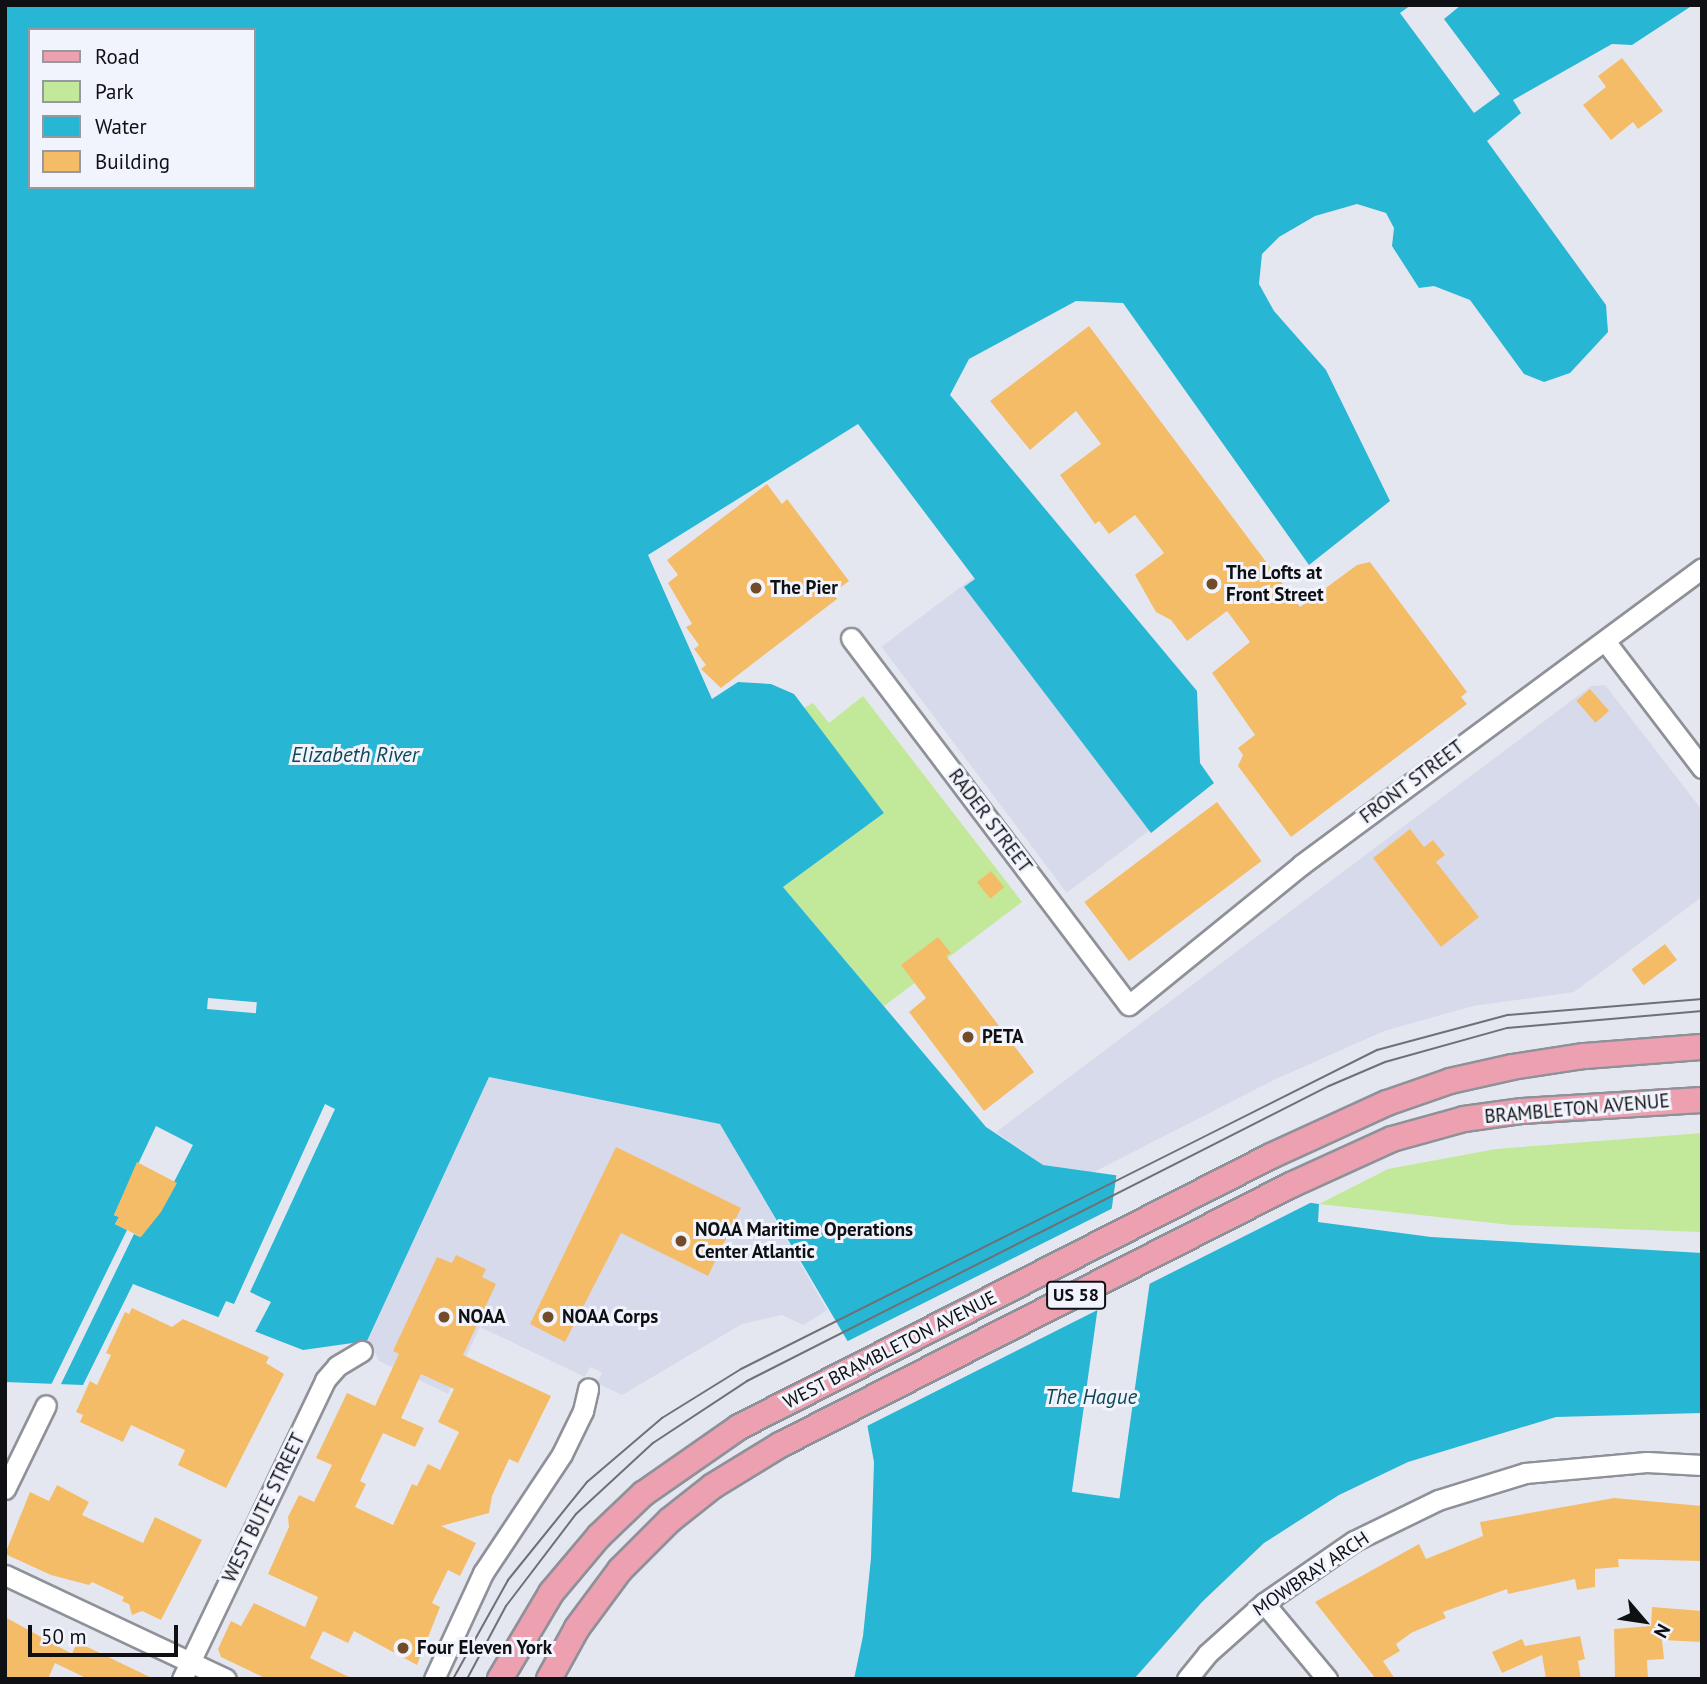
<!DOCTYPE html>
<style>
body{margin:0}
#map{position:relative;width:1707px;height:1684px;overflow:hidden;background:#e5e7f0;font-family:"PT Sans",sans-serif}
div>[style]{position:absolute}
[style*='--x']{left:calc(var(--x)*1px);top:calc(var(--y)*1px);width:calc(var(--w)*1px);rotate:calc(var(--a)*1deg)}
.built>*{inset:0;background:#d6daea;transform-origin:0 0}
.green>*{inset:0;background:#c2e89a}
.water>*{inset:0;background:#28b6d5}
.pier>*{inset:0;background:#e5e7f0;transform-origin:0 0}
.building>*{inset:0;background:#f5bc68;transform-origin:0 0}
.roads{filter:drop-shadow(2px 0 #8f9199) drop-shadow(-2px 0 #8f9199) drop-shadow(0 2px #8f9199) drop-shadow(0 -2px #8f9199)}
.minor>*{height:19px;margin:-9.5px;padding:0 9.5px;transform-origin:9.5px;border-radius:9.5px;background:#fff}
.major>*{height:24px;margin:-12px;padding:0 12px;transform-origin:12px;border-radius:12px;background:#eca0b0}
.tram>*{height:2px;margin:-1px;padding:0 1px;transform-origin:1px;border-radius:1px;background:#6f7076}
.dots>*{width:19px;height:19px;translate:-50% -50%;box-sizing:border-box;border:4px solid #f2f4fd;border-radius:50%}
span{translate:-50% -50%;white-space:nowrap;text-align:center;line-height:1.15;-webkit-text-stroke:6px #f2f4fd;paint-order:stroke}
.shield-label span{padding:2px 5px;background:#f2f4fd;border:2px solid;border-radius:5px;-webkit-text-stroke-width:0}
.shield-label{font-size:18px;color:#0f1013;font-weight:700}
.poi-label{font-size:19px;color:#0f1013;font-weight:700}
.left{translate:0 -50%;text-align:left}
.street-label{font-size:19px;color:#0f1013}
.water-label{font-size:21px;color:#0e4855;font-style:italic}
.frame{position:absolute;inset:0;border:7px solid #0f1013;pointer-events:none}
.legend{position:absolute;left:28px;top:28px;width:228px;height:161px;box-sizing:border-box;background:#f2f4fd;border:2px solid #97999f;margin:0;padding:9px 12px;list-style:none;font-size:21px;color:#0f1013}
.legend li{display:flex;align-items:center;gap:14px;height:35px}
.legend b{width:35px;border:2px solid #97999f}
.north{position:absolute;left:1609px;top:1586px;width:70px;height:70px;-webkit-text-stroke:5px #f2f4fd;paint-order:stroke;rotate:119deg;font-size:19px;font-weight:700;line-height:28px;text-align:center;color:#0f1013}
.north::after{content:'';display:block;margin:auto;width:24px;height:32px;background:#0f1013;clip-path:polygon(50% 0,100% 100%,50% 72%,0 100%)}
.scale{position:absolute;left:28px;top:1625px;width:150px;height:32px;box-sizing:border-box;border:4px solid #0f1013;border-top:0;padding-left:9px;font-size:21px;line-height:24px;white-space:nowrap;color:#0f1013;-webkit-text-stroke:5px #f2f4fd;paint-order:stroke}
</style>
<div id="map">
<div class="built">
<i style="left:974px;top:577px;width:308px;height:116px;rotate:53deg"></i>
<i style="clip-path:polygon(1605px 685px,1702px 810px,1702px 897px,1574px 992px,1473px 1006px,1384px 1031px,1276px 1079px,1092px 1173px,1043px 1165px,996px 1132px,1591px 686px)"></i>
<i style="clip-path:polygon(489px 1077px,720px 1123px,827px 1310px,803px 1325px,782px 1315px,742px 1324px,622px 1395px,597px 1383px,602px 1373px,597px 1370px,590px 1367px,585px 1377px,480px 1327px,448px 1394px,379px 1361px,368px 1339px)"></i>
</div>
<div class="green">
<i style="clip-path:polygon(863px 696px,1022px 902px,884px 1006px,783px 887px,884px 813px,804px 708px,813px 703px,829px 723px)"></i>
<i style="clip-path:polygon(1702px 1133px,1702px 1232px,1511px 1225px,1319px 1204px,1388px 1169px,1496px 1149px)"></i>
</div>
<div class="water">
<i style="clip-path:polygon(evenodd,5px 5px,1693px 5px,1632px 45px,1612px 44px,1513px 100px,1521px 113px,1487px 141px,1606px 305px,1608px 332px,1570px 373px,1544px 382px,1524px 374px,1470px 300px,1434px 286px,1419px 288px,1392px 246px,1394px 228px,1386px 213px,1357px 204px,1315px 216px,1279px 237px,1262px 254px,1259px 284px,1274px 311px,1326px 370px,1390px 501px,1309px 565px,1123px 303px,1076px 301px,969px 359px,950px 395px,1197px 691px,1200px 763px,1214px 783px,1151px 833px,964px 587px,975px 579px,858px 424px,648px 555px,712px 699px,738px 682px,771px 684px,794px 694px,884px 813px,783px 887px,986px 1127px,1043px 1165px,1319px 1204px,1318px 1222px,1431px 1237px,1702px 1253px,1702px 1413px,1556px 1417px,1408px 1462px,1339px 1495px,1264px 1543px,1202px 1602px,1134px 1679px,854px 1679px,863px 1636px,871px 1558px,874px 1462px,854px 1352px,720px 1124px,489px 1077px,367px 1341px,303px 1350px,133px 1284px,83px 1385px,5px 1382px,5px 5px,30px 30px,254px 30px,254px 187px,30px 187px,30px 30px)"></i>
</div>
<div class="pier">
<i style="clip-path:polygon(1411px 5px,1461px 5px,1444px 19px,1500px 94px,1474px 113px,1400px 13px)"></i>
<i style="left:208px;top:998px;width:49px;height:11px;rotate:5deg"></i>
<i style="clip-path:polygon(325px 1104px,335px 1109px,250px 1292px,271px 1302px,255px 1332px,218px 1318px,226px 1301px,234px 1304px)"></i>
<i style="clip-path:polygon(156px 1126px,193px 1145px,159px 1211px,154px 1209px,140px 1237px,134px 1234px,60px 1386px,51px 1385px,127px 1230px,115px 1224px,119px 1217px,114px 1215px)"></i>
<i style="left:1117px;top:1171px;width:48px;height:324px;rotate:8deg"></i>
<i style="clip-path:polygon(1171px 1179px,1316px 1200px,865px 1427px,851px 1353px,844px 1343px)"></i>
</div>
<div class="building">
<i style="clip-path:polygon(1622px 58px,1663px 111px,1638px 129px,1633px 122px,1611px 140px,1583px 105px,1606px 87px,1598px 76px)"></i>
<i style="clip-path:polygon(1089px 326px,1300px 607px,1357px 565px,1370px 562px,1467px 692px,1461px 697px,1467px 704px,1291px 837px,1238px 766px,1243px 755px,1238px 748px,1255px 735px,1212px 673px,1250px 642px,1227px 611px,1187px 641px,1171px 620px,1156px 612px,1135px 575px,1164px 553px,1135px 515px,1109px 534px,1099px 521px,1095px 524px,1060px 475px,1101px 444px,1076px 411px,1030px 450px,990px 401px)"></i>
<i style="clip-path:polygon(767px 484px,782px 504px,787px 499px,849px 581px,833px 593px,837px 599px,721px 688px,701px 669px,706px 665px,694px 649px,699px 645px,686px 627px,692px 624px,668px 583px,678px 575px,667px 560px)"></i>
<i style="left:1590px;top:689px;width:29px;height:18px;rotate:49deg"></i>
<i style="left:1217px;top:802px;width:74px;height:166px;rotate:53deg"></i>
<i style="clip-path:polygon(1410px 829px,1424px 847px,1433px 840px,1445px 855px,1436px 862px,1479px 917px,1441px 947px,1373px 858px)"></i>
<i style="left:991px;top:871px;width:21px;height:18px;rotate:51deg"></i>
<i style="clip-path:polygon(938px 937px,951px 953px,946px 956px,1034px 1072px,984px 1111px,909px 1012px,926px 998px,901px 965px)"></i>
<i style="left:1665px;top:944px;width:20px;height:42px;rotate:53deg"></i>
<i style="clip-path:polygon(616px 1147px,741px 1208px,708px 1276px,621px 1233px,565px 1342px,530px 1324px)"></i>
<i style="clip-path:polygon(137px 1162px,177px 1183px,161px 1212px,141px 1237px,115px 1224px,119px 1217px,114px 1215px)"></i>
<i style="clip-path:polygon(evenodd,456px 1255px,486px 1269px,482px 1277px,496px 1284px,463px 1355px,551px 1396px,518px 1463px,509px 1459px,492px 1496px,489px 1513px,441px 1526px,476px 1543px,460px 1576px,448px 1570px,432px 1603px,440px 1607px,417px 1665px,354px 1631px,348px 1643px,323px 1631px,310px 1658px,353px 1679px,267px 1679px,221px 1657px,218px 1649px,231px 1621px,241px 1626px,254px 1603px,305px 1627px,318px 1597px,268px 1574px,289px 1527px,288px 1517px,299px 1495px,314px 1502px,332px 1465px,316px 1458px,347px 1393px,375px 1406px,399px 1354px,393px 1351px,437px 1257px,452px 1263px,456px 1255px,421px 1374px,454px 1389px,438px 1422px,459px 1432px,440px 1470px,428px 1464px,417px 1486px,412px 1484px,393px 1525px,355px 1507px,366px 1484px,360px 1481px,383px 1433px,415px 1447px,424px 1428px,401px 1418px,421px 1374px)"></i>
<i style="clip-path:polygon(132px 1308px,172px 1327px,183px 1319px,249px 1348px,269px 1357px,266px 1363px,284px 1374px,226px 1488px,178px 1465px,185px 1450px,131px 1425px,123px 1442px,80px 1422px,83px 1415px,76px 1412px,90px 1381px,97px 1385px,111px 1355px,106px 1353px,125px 1312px,129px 1314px)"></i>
<i style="clip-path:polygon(57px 1485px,89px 1502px,82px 1515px,143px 1543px,155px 1517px,202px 1540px,161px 1620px,142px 1611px,132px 1615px,129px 1604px,122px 1601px,124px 1597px,92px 1582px,89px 1585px,51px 1575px,5px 1554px,30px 1492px,49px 1501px)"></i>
<i style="clip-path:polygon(1614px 1498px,1702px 1506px,1702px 1561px,1618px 1559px,1619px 1567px,1595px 1569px,1595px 1587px,1577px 1590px,1575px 1579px,1508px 1594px,1507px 1589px,1443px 1612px,1446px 1618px,1411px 1633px,1396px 1644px,1400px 1651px,1383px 1661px,1395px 1679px,1376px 1679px,1315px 1602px,1419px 1544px,1426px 1559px,1483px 1536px,1480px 1522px)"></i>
<i style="clip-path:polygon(1652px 1607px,1702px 1611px,1702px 1642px,1662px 1640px,1664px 1659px,1647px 1660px,1648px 1679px,1615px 1679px,1614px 1629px,1651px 1626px)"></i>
<i style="clip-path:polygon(5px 1617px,72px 1654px,77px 1642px,154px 1679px,88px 1679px,55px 1663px,48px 1679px,5px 1679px)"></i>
<i style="clip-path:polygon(1580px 1636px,1585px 1659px,1578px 1661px,1581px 1679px,1546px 1679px,1542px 1655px,1502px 1673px,1492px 1652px,1522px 1639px,1525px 1646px)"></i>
</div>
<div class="roads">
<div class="minor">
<i style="--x:851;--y:638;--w:460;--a:52.9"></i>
<i style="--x:1129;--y:1005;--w:222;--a:-39.1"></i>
<i style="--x:1301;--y:865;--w:499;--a:-36.5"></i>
<i style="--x:1605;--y:641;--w:160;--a:52.6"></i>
<i style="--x:5;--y:1489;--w:93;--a:-64"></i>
<i style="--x:5;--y:1575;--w:244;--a:25.2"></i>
<i style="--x:1264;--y:1603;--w:99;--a:50.3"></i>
<i style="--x:182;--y:1679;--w:331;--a:-64.4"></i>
<i style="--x:325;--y:1380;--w:18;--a:-49"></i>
<i style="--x:337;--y:1366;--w:29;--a:-31"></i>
<i style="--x:434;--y:1679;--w:117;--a:-65.2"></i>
<i style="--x:483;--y:1573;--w:143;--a:-56.4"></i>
<i style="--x:562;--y:1454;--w:48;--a:-64"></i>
<i style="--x:583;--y:1411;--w:23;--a:-77"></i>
<i style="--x:1187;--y:1679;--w:32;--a:-51"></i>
<i style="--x:1207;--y:1654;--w:76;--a:-41.8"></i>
<i style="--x:1264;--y:1603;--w:109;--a:-34.6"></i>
<i style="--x:1354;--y:1541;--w:93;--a:-26"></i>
<i style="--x:1438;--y:1500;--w:91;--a:-17.2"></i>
<i style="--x:1525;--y:1473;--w:122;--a:-5.2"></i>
<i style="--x:1647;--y:1462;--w:55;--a:3.1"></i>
</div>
<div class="major">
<i style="--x:500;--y:1679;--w:100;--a:-59.3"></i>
<i style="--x:551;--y:1593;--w:75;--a:-49.9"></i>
<i style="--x:599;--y:1536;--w:61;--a:-43.7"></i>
<i style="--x:643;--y:1494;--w:117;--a:-34.9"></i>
<i style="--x:739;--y:1427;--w:597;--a:-26.99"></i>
<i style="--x:1271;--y:1156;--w:128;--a:-24.6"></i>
<i style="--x:1387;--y:1103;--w:67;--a:-19.2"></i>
<i style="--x:1450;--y:1081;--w:64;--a:-12.7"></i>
<i style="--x:1512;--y:1067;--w:73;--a:-8.7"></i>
<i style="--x:1584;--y:1056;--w:118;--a:-4.4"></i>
<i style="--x:549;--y:1679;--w:58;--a:-61.2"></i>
<i style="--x:577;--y:1628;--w:72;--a:-53.4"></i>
<i style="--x:620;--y:1570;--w:71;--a:-45"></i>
<i style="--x:670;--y:1520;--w:55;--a:-38.3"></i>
<i style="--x:713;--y:1486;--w:79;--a:-31.5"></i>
<i style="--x:780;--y:1445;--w:573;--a:-26.97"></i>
<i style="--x:1291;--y:1185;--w:111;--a:-24.5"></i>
<i style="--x:1392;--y:1139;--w:75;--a:-15.5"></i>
<i style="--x:1464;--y:1119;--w:59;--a:-7.9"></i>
<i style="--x:1522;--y:1111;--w:180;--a:-3.5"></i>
</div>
</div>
<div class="tram">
<i style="--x:453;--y:1679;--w:113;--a:-60.9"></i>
<i style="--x:508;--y:1580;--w:126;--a:-51.1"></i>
<i style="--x:587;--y:1482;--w:99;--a:-40.5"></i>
<i style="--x:662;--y:1418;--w:93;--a:-31.8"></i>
<i style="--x:741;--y:1369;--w:712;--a:-26.64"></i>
<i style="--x:1377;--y:1050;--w:136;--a:-15"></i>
<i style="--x:1508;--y:1015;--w:195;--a:-4.7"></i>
<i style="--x:467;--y:1679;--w:83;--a:-61.9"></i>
<i style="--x:506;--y:1606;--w:116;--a:-52.7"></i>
<i style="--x:576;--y:1514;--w:105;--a:-42.7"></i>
<i style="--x:653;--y:1443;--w:113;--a:-33.4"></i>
<i style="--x:747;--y:1381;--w:652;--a:-26.88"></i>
<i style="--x:1329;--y:1086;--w:61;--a:-23.2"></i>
<i style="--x:1385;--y:1062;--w:127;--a:-15.6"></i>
<i style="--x:1507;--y:1028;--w:196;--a:-5"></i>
</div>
<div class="dots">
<i style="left:1212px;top:584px;background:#724c29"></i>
<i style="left:756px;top:588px;background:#724c29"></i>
<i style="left:968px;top:1037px;background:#724c29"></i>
<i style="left:681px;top:1241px;background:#724c29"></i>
<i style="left:444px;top:1317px;background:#724c29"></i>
<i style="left:548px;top:1317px;background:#724c29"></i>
<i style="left:403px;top:1648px;background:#724c29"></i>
</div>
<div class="shield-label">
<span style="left:1076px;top:1295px">US 58</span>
</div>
<div class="poi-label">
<span class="left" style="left:1226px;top:584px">The Lofts at<br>Front Street</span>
<span class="left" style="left:770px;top:588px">The Pier</span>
<span class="left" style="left:982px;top:1037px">PETA</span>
<span class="left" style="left:695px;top:1241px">NOAA Maritime Operations<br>Center Atlantic</span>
<span class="left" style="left:458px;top:1317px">NOAA</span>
<span class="left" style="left:562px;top:1317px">NOAA Corps</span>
<span class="left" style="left:417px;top:1648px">Four Eleven York</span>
</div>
<div class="street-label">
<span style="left:1412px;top:782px;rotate:-37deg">FRONT STREET</span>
<span style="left:990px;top:821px;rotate:53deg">RADER STREET</span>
<span style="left:1577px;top:1109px;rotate:-5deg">BRAMBLETON AVENUE</span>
<span style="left:890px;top:1350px;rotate:-27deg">WEST BRAMBLETON AVENUE</span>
<span style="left:264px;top:1508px;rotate:-64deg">WEST BUTE STREET</span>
<span style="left:1311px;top:1574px;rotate:-34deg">MOWBRAY ARCH</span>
</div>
<div class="water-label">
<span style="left:355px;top:755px">Elizabeth River</span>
<span style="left:1091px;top:1397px">The Hague</span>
</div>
<div class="frame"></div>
<ul class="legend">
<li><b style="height:9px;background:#eca0b0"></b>Road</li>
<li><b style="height:19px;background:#c2e89a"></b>Park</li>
<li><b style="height:19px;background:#28b6d5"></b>Water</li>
<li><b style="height:19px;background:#f5bc68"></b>Building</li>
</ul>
<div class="north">N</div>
<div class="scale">50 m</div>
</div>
